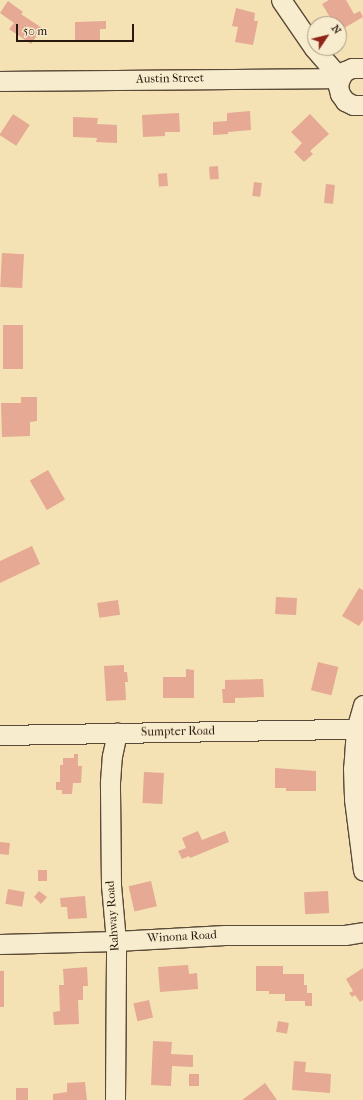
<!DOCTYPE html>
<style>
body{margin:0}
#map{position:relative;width:363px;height:1100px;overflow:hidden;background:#f4e2b4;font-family:"IM FELL French Canon",serif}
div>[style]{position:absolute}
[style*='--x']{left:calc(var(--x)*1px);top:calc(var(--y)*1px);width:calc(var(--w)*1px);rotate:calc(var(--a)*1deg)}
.building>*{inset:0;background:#e5a994;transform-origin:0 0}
.roads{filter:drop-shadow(1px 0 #5b4a37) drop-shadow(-1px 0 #5b4a37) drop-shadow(0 1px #5b4a37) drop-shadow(0 -1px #5b4a37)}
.minor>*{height:19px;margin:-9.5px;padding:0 9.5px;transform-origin:9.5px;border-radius:9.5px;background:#f8ecce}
span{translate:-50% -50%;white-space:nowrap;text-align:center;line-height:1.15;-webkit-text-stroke:3px #f8ecce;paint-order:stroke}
.street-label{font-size:12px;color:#28180d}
.north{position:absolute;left:307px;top:16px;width:40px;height:40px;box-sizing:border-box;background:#f8ecce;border:1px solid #a59781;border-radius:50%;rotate:55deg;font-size:11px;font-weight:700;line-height:16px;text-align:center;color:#28180d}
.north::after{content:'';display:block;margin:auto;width:14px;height:18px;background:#8f2418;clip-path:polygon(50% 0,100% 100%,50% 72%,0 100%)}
.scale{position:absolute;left:16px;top:24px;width:118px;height:18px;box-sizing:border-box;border:2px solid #28180d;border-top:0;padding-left:5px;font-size:12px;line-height:14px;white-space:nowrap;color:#28180d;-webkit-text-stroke:3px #f8ecce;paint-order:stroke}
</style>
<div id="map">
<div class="building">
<i style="clip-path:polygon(329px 0,346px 0,354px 14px,360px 11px,363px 17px,339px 31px,339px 24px,332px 24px,329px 20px,331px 19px,322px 4px)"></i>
<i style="clip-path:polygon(8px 1px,23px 12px,21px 14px,42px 28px,31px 44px,9px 29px,14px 23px,0 13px)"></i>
<i style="clip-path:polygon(236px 8px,255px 13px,254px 21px,258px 21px,253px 45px,235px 42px,238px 27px,232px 26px)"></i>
<i style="clip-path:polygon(106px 21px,106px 29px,100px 29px,100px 42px,75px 42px,75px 22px)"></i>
<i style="clip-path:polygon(250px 111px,251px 130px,228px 132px,228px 134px,213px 135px,213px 122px,227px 121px,227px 113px)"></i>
<i style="clip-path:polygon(179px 113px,180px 132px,165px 132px,165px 136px,143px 137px,142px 115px)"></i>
<i style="left:13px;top:114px;width:20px;height:25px;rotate:33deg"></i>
<i style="clip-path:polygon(310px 114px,329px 134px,310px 151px,313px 154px,304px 162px,294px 152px,302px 143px,291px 132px)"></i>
<i style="clip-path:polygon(73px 117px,98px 118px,97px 124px,117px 125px,117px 143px,96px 142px,97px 138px,73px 137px)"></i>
<i style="left:218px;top:166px;width:13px;height:9px;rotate:86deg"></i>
<i style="left:167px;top:173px;width:13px;height:9px;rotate:86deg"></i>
<i style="left:254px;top:182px;width:8px;height:14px;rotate:7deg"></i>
<i style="left:326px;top:184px;width:9px;height:19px;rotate:6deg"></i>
<i style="left:2px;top:253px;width:22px;height:34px;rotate:3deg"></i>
<i style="left:3px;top:325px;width:20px;height:44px"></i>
<i style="clip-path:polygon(21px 397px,37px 397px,37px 421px,30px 422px,30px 436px,2px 437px,1px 403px,21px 403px)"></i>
<i style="left:48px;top:470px;width:34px;height:21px;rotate:60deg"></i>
<i style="clip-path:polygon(32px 546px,40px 564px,0 583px,0 561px)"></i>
<i style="clip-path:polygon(359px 588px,363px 590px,363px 620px,359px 626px,342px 616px)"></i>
<i style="left:276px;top:597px;width:21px;height:17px;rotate:3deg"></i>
<i style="left:118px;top:600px;width:15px;height:21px;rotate:82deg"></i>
<i style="left:318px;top:662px;width:21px;height:29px;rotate:14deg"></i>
<i style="clip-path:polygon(124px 665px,124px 672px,127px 672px,128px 682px,125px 682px,126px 700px,106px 701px,104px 666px)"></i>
<i style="clip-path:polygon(186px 669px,194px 670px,194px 698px,163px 698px,163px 677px,186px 677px)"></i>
<i style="clip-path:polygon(263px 679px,264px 697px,235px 698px,235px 703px,223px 703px,222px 689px,225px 689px,225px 680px)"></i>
<i style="clip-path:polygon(74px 754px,78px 754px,78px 766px,82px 766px,81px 783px,73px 783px,72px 794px,62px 794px,62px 790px,56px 790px,56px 782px,60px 782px,60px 765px,63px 765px,63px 758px,74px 758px)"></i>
<i style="clip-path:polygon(275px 768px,316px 771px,316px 791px,286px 791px,286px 788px,275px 788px)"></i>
<i style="left:144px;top:772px;width:20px;height:31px;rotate:3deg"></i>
<i style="clip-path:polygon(198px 831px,202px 840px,225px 831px,229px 842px,190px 858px,189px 856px,182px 859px,178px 851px,186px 848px,182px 838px)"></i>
<i style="left:0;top:842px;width:10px;height:12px;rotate:6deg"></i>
<i style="left:38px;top:870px;width:9px;height:11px"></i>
<i style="left:151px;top:881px;width:26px;height:23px;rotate:77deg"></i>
<i style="left:8px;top:889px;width:17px;height:15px;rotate:10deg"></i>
<i style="clip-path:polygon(39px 891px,47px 897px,41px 904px,34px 897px)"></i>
<i style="left:328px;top:891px;width:22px;height:24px;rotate:87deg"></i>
<i style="clip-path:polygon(85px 896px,87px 918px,68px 919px,67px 907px,61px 907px,60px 898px)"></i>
<i style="clip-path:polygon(188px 965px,189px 974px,197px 973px,198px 989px,160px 992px,158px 967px)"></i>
<i style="clip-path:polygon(256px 966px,283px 966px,283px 974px,304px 974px,304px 985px,307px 985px,307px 993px,312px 993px,312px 1006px,305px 1006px,305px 1001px,285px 1001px,285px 994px,269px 994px,269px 991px,256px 991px)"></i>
<i style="clip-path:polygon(87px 967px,88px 986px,83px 986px,83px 1000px,78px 1000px,79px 1024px,54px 1025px,53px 1012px,60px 1011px,59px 985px,64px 985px,63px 969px)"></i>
<i style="clip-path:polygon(363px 968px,363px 1000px,360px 1002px,355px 995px,352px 997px,349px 993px,353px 991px,346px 979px)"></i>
<i style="left:0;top:971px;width:4px;height:36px"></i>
<i style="left:149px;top:1000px;width:18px;height:16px;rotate:77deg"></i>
<i style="left:278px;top:1021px;width:11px;height:11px;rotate:10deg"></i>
<i style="clip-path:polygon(153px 1041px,172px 1042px,171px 1054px,193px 1055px,193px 1067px,172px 1066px,171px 1086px,151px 1085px)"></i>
<i style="clip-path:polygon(294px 1061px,306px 1062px,305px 1072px,331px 1074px,330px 1093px,292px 1090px)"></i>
<i style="left:189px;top:1074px;width:10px;height:12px"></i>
<i style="clip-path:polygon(85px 1082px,87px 1100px,53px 1100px,53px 1094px,67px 1092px,67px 1083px)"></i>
<i style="clip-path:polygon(265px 1083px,277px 1100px,242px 1100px)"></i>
<i style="left:16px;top:1088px;width:12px;height:12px"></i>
</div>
<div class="roads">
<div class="minor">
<i style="--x:281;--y:0;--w:58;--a:55.5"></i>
<i style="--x:314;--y:48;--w:40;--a:49"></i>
<i style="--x:363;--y:68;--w:11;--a:180"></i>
<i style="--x:352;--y:68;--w:8;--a:157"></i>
<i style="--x:345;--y:71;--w:9;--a:126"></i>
<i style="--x:340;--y:78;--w:8;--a:104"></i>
<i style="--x:338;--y:86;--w:8;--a:76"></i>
<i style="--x:340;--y:94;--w:9;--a:54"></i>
<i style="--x:345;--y:101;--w:9;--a:27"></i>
<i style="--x:353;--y:105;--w:10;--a:0"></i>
<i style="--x:0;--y:81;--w:340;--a:-0.5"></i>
<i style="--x:363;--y:705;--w:25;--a:106"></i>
<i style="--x:356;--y:729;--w:39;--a:94"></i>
<i style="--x:353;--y:768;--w:31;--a:88"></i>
<i style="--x:354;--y:799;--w:72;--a:82.8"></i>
<i style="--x:0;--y:735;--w:356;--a:-1"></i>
<i style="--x:0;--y:944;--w:116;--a:-1.5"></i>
<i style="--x:116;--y:941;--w:109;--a:-3.2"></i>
<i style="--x:225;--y:935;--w:120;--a:0"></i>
<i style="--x:345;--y:935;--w:18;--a:-9"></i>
<i style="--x:115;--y:1100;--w:159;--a:-89.6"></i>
<i style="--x:116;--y:941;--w:56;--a:-95.1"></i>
<i style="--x:111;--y:885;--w:103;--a:-90.6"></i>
<i style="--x:110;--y:782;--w:26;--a:-86"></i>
<i style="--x:112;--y:756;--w:24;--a:-78"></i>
</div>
</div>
<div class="street-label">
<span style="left:170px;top:79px;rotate:-1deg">Austin Street</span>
<span style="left:178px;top:732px;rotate:-1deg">Sumpter Road</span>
<span style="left:113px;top:916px;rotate:-94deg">Rahway Road</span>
<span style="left:182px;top:937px;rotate:-3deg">Winona Road</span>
</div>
<div class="north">N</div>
<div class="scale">50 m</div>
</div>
